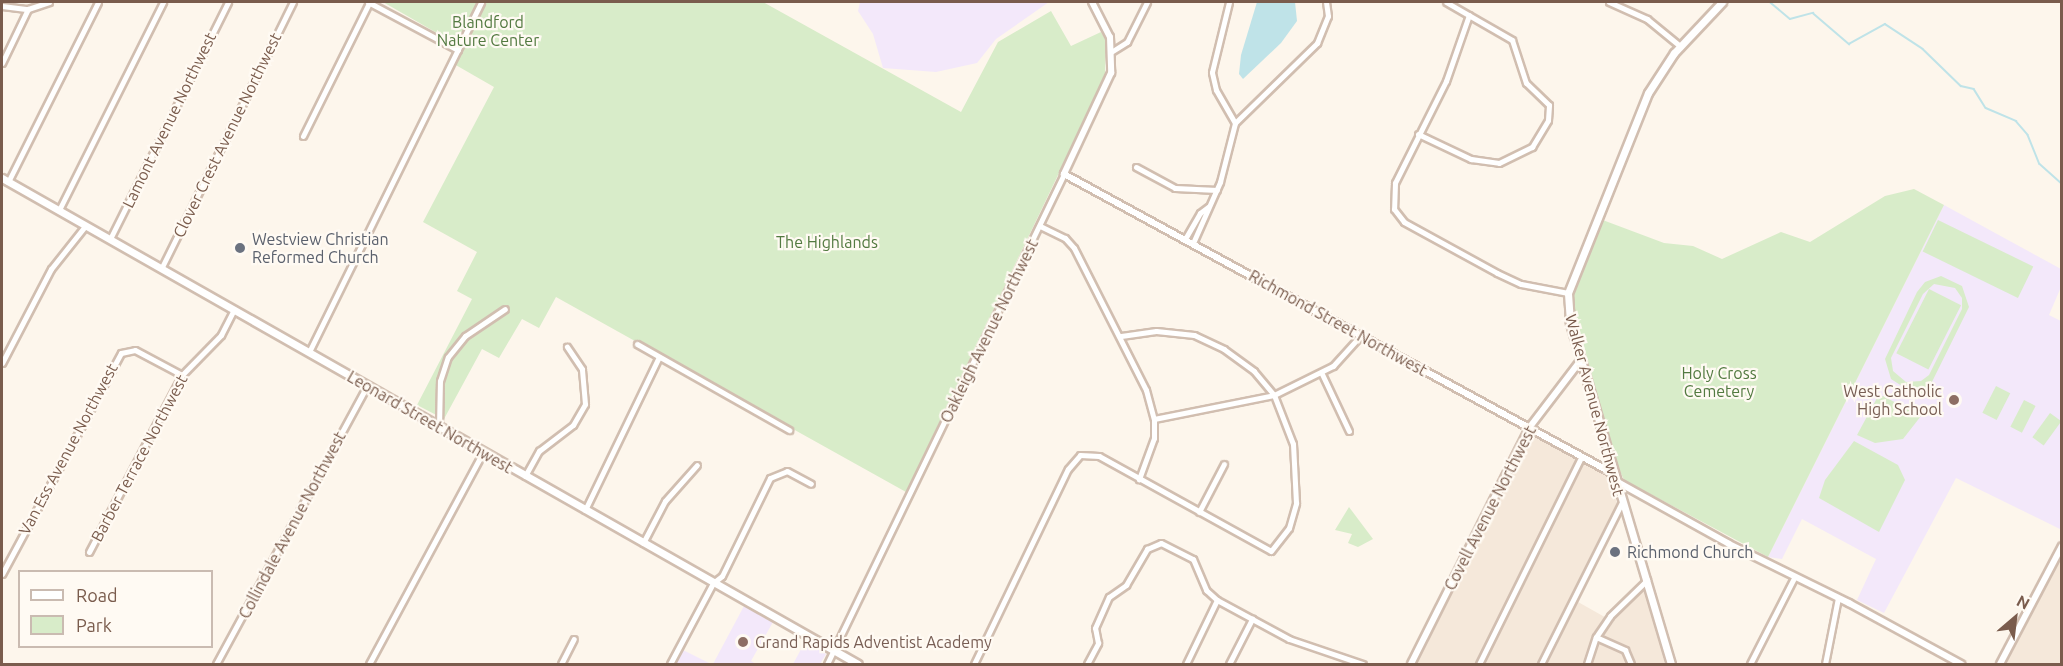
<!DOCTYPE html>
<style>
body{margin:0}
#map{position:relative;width:2063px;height:666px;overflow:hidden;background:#fdf6ec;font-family:Ubuntu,sans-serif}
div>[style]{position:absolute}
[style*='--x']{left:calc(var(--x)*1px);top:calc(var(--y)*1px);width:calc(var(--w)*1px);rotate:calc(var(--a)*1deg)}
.residential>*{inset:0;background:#f5e8da}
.education>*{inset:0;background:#f3e8fa}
.green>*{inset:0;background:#d8ecc9;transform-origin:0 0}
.water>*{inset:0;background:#bfe3e8}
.stream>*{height:1.5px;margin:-0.75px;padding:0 0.75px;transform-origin:0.75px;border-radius:0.75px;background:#bfe3e8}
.roads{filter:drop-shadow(2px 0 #d1beb0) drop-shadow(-2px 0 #d1beb0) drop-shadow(0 2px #d1beb0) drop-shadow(0 -2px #d1beb0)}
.minor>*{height:5px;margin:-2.5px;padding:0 2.5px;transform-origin:2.5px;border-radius:2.5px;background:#fff}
.tertiary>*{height:6px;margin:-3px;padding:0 3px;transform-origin:3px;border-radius:3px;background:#fff}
.secondary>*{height:7px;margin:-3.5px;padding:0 3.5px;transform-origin:3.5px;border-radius:3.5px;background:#fff}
.dots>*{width:16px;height:16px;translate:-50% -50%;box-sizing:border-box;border:3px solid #fffaf3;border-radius:50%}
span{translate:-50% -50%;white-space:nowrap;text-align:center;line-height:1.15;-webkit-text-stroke:4.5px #fffaf3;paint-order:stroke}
.park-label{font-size:16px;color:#537a41}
.street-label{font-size:16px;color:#7a5c4d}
.worship-label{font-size:16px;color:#5b616d}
.left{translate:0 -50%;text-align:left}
.education-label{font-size:16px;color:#785e54}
.right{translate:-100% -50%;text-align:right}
.frame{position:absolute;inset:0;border:3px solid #7a5c4d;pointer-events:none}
.legend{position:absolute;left:18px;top:570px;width:195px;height:78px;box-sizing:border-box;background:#fffaf3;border:2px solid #cabbb1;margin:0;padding:8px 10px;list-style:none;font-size:18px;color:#7a5c4d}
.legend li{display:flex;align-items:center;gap:12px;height:30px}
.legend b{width:30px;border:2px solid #cabbb1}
.north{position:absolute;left:1985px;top:588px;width:60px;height:60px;-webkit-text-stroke:4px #fffaf3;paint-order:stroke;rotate:28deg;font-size:16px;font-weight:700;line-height:24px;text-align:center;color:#7a5c4d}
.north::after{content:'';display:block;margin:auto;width:21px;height:27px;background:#7a5c4d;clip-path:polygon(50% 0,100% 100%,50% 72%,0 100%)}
</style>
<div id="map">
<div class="residential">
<i style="clip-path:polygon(1534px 434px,1607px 475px,1617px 503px,1571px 598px,1610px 620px,1647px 587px,1665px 664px,1415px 664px,1528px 436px)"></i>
<i style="clip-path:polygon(2061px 555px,2061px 664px,2006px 664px)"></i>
</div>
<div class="education">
<i style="clip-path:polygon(860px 2px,1049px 2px,996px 39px,977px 63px,936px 72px,883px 68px,873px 34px,858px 11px)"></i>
<i style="clip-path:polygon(1944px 205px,2061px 269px,2061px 287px,2049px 315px,2061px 321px,2062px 530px,1956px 478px,1884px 613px,1857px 600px,1876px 559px,1802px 519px,1782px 559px,1768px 557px)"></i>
<i style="clip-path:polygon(744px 606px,773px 622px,751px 661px,756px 664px,713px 664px)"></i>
<i style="clip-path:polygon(805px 642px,826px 654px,820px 664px,793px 664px)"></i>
<i style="clip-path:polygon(681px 649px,711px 664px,672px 664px)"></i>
</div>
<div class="green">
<i style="clip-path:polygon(383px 2px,763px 2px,961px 112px,998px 42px,1051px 11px,1071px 46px,1101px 32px,1106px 41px,1105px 77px,906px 492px,556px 297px,539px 328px,522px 319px,499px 358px,482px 349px,444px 419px,417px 405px,472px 299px,457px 291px,477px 252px,423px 222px,494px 87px,454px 64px,463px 48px)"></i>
<i style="clip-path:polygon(1914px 189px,1944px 205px,1768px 557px,1624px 480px,1613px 456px,1571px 297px,1600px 219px,1664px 243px,1693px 246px,1722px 259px,1781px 232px,1810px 242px,1885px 196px)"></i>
<i style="left:1938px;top:220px;width:106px;height:35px;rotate:26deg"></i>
<i style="clip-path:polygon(evenodd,1941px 276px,1962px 286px,1969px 307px,1925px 396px,1920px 394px,1923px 387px,1905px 388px,1891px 379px,1885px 359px,1917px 292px,1925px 282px,1941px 276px,1934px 284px,1955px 288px,1962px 298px,1962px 309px,1929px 375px,1921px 381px,1906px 382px,1893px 371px,1891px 358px,1923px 294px,1934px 284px)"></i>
<i style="left:1929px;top:289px;width:36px;height:72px;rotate:27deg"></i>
<i style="left:1996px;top:386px;width:16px;height:30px;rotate:27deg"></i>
<i style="clip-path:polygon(1883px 396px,1921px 416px,1903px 439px,1875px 443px,1857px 435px,1877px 398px)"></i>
<i style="left:2024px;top:400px;width:13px;height:30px;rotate:27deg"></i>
<i style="left:2050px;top:413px;width:14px;height:30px;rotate:36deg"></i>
<i style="clip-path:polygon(1854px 441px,1898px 465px,1905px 480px,1879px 532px,1819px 498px,1825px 480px)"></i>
<i style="clip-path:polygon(1349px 507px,1373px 539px,1358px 547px,1348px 543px,1352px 534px,1335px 530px)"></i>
</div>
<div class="water">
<i style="clip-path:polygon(1257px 2px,1295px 2px,1297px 21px,1281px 43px,1243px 79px,1239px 74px,1241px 55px)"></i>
</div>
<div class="stream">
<i style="--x:1770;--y:2;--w:26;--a:40"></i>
<i style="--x:1790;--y:19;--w:24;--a:-15"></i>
<i style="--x:1813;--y:13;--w:48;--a:40.7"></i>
<i style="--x:1849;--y:44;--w:41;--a:-29.1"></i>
<i style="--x:1885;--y:24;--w:45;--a:33.3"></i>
<i style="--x:1923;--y:49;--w:53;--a:44.2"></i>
<i style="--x:1961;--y:86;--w:13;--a:13"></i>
<i style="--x:1974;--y:89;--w:22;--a:58"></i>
<i style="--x:1986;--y:108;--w:33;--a:23"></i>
<i style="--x:2016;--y:121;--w:18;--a:49"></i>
<i style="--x:2028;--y:135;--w:31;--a:68"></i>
<i style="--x:2040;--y:164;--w:30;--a:42"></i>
</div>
<div class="roads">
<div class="minor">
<i style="--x:368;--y:2;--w:102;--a:28.1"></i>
<i style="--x:1609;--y:2;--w:42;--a:24.1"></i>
<i style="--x:1647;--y:19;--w:43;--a:39.3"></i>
<i style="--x:2;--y:6;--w:26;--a:7"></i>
<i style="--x:28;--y:9;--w:22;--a:-18"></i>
<i style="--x:1469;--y:15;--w:70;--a:109.2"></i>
<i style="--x:1446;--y:81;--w:114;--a:116.6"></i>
<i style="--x:1395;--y:183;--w:26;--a:92"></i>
<i style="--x:1394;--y:209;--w:16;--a:52"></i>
<i style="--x:1404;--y:222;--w:106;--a:28.7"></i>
<i style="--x:1497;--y:273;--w:26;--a:25"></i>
<i style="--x:1521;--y:284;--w:48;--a:10.8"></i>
<i style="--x:1111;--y:52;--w:19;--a:-32"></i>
<i style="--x:1127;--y:42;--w:45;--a:-63.4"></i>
<i style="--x:2;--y:63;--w:60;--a:-64.3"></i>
<i style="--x:1235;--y:123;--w:115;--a:-44.3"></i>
<i style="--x:1317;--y:43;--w:29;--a:-68"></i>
<i style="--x:1328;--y:16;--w:14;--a:-98"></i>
<i style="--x:1418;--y:134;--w:59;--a:25.3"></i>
<i style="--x:1471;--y:159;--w:28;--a:8"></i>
<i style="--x:1499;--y:163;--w:37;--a:-26"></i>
<i style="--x:1532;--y:147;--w:31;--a:-59"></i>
<i style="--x:1548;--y:120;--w:15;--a:-86"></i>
<i style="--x:1549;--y:105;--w:32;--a:-136"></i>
<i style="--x:1526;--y:83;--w:45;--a:-108"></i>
<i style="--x:1512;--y:40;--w:76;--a:-150.1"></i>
<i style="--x:303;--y:136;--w:148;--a:-63.6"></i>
<i style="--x:1136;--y:167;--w:44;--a:28.3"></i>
<i style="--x:1175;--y:188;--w:42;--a:2.7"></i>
<i style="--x:8;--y:182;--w:201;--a:-63.4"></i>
<i style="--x:59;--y:210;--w:233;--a:-63.4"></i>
<i style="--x:1040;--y:226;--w:28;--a:26"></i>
<i style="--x:1065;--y:238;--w:13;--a:48"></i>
<i style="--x:1074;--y:248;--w:159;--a:63.1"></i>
<i style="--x:1146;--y:390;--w:30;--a:75"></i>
<i style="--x:1154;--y:419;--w:19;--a:90"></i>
<i style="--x:1154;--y:438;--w:44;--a:110.1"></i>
<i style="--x:110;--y:239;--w:265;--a:-63.5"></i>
<i style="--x:1185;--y:239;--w:30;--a:-60"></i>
<i style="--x:1200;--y:213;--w:10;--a:-37"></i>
<i style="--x:1193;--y:243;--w:67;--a:-66.1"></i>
<i style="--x:1220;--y:182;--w:61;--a:-75.7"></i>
<i style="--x:1235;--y:123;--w:38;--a:-120"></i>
<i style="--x:1216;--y:90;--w:18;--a:-103"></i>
<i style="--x:1212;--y:72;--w:72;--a:-76.3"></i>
<i style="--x:162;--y:267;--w:296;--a:-63.7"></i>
<i style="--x:637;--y:344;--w:175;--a:29.5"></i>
<i style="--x:309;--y:352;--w:390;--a:-63.8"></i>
<i style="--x:2;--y:363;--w:106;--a:-62.5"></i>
<i style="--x:51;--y:269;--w:56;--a:-51.5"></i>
<i style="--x:1322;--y:374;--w:63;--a:64.7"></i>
<i style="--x:1154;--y:419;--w:122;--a:-11.3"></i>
<i style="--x:1274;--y:395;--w:66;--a:-26.2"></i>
<i style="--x:1333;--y:366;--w:42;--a:-47.9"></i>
<i style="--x:439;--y:427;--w:46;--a:-88.8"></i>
<i style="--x:440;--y:381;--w:25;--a:-72"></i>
<i style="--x:448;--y:357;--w:27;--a:-51"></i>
<i style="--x:465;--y:336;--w:48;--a:-34"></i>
<i style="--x:525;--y:476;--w:29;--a:-61"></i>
<i style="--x:539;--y:451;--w:43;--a:-37.4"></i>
<i style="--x:573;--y:425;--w:24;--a:-60"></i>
<i style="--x:585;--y:404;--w:35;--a:-95"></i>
<i style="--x:582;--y:369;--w:27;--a:-124"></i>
<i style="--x:585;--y:510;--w:170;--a:-64.2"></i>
<i style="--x:1199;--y:512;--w:54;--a:-62.5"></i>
<i style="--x:643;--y:543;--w:47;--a:-62.4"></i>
<i style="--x:665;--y:501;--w:48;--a:-48.4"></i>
<i style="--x:89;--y:552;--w:200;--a:-62.3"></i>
<i style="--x:182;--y:375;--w:56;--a:-45.7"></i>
<i style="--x:221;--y:335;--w:29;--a:-63"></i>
<i style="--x:2;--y:574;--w:251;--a:-61.7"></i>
<i style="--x:121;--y:353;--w:14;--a:-12"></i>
<i style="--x:135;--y:350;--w:53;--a:28"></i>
<i style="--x:1596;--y:637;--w:32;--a:24"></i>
<i style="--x:1625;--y:650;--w:15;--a:67"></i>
<i style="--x:216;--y:664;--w:316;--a:-61.5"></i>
<i style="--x:369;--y:664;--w:241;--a:-61.7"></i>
<i style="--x:561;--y:664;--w:28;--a:-63"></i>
<i style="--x:670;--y:664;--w:92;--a:-62"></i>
<i style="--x:713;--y:583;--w:11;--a:-38"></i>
<i style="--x:722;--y:576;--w:109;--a:-63.9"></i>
<i style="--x:770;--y:478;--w:18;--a:-22"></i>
<i style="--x:787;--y:471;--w:27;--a:28"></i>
<i style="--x:827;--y:664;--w:544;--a:-64.19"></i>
<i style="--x:974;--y:664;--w:216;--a:-64.3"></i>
<i style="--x:1068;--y:469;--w:18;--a:-49"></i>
<i style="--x:1080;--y:455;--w:19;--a:3"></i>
<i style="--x:1099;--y:456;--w:196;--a:28.9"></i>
<i style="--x:1271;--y:551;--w:29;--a:-52"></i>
<i style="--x:1289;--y:528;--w:26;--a:-74"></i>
<i style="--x:1296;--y:503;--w:59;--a:-92.9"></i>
<i style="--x:1293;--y:444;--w:53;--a:-111.2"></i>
<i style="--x:1274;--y:395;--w:31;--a:-130"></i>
<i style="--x:1254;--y:371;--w:37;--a:-144"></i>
<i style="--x:1224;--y:349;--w:33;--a:-155"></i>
<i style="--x:1194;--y:335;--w:38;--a:-174"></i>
<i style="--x:1156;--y:331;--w:37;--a:172"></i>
<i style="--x:1087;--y:664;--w:24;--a:-62"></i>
<i style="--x:1098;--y:643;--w:15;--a:-101"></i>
<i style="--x:1095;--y:628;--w:34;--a:-66"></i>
<i style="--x:1109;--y:597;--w:21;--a:-35"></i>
<i style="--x:1126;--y:585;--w:42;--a:-59.7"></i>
<i style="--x:1147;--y:549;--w:15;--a:-23"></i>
<i style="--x:1161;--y:543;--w:36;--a:27"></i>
<i style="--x:1193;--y:559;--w:34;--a:67"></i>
<i style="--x:1206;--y:590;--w:15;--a:42"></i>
<i style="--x:1217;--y:600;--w:82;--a:28.4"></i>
<i style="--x:1289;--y:639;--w:78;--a:18.7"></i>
<i style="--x:1186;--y:664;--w:71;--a:-64.2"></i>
<i style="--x:1229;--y:664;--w:51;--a:-62.9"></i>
<i style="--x:1479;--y:664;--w:232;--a:-63.7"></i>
<i style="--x:1541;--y:664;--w:179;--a:-63.4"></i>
<i style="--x:1587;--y:664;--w:28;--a:-72"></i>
<i style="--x:1596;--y:637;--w:25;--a:-56"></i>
<i style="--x:1610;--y:616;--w:52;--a:-44.2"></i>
<i style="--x:1750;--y:664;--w:97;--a:-62.9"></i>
<i style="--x:1825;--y:664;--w:67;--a:-78.9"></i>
</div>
<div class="tertiary">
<i style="--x:1092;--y:2;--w:39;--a:63"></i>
<i style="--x:1110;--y:37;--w:36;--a:88"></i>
<i style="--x:1111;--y:73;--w:111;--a:115"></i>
<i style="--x:1064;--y:174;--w:624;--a:28.62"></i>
<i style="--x:1616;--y:481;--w:129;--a:29.1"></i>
<i style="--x:1729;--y:544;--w:134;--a:26.2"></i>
<i style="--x:1849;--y:603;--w:128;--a:28.6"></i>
<i style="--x:1411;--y:664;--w:264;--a:-63.4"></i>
<i style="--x:1529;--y:428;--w:86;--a:-52.6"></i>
<i style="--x:2000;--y:664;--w:133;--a:-62.3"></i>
</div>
<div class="secondary">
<i style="--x:2;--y:178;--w:984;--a:29.59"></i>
<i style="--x:1671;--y:664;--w:357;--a:-106.5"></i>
<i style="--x:1570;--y:322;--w:29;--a:-94"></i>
<i style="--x:1568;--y:293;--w:215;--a:-68.2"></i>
<i style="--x:1648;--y:93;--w:48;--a:-57"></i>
<i style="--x:1674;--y:53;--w:70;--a:-46.7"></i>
</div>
</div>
<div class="dots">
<i style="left:240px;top:248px;background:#6b7280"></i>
<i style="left:1954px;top:400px;background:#8d6e63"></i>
<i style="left:1615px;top:552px;background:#6b7280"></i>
<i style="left:743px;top:642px;background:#8d6e63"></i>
</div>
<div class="park-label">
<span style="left:488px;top:31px">Blandford<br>Nature Center</span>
<span style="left:827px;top:242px">The Highlands</span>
<span style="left:1719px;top:382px">Holy Cross<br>Cemetery</span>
</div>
<div class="street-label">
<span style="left:169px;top:120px;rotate:-64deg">Lamont Avenue Northwest</span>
<span style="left:227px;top:135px;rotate:-64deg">Clover Crest Avenue Northwest</span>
<span style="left:1338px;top:323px;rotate:29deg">Richmond Street Northwest</span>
<span style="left:989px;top:331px;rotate:-64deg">Oakleigh Avenue Northwest</span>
<span style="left:1595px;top:405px;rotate:75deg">Walker Avenue Northwest</span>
<span style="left:430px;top:422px;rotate:30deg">Leonard Street Northwest</span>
<span style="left:68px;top:449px;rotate:-62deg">Van Ess Avenue Northwest</span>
<span style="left:139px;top:458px;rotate:-62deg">Barber Terrace Northwest</span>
<span style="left:1490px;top:508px;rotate:-63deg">Covell Avenue Northwest</span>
<span style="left:292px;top:525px;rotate:-62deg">Collindale Avenue Northwest</span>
</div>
<div class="worship-label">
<span class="left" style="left:252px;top:248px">Westview Christian<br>Reformed Church</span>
<span class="left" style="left:1627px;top:552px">Richmond Church</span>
</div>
<div class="education-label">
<span class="right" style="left:1942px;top:400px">West Catholic<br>High School</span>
<span class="left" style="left:755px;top:642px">Grand Rapids Adventist Academy</span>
</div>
<div class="frame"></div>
<ul class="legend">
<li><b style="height:8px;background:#fff"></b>Road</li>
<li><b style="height:16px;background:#d8ecc9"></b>Park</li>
</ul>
<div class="north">N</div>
</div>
